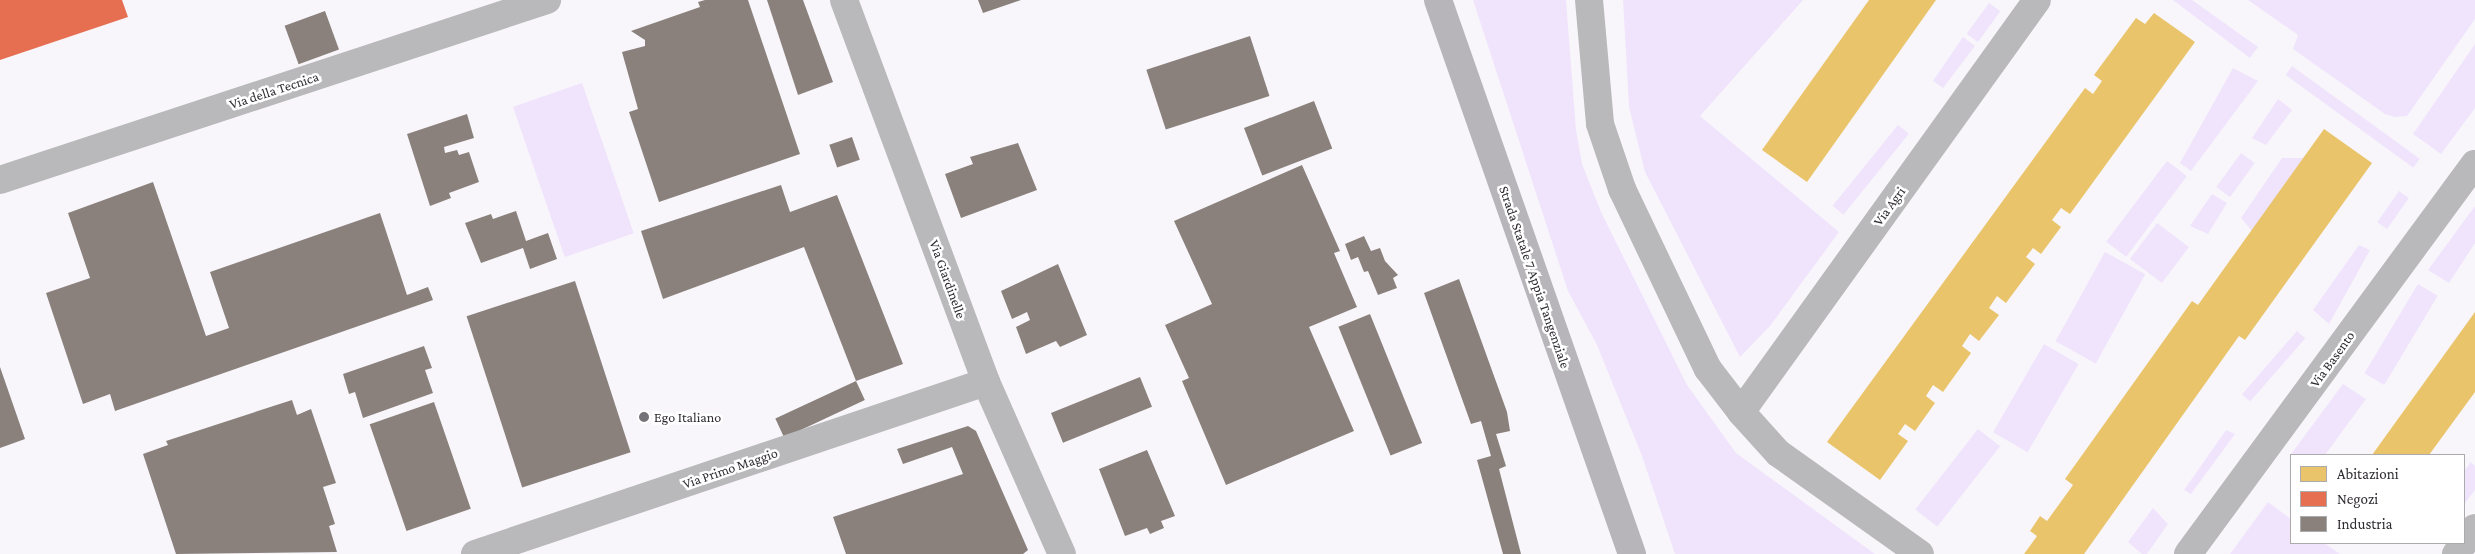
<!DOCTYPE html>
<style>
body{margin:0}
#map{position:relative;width:2475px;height:554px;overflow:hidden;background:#f8f6fb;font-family:"Crimson Pro",serif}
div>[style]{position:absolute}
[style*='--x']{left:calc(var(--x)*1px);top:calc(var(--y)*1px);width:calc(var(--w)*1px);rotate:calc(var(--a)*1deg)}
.green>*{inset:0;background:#f0e4fc;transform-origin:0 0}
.homes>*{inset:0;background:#e9c46a}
.shops>*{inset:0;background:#e76f51}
.industry>*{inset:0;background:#8a817c;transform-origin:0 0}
.minor>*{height:28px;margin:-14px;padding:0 14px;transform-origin:14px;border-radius:14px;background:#b9b8ba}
.highway>*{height:28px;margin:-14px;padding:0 14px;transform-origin:14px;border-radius:14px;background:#b7b5ba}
.dots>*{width:14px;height:14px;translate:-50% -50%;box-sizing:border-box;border:2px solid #fff;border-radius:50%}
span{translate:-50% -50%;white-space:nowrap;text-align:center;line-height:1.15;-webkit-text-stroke:5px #fff;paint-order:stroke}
.street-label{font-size:14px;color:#2e2b32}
.poi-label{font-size:14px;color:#2e2b32}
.left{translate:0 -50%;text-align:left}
.legend{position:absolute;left:2290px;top:454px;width:175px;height:90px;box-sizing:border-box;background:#fff;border:1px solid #abaaad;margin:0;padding:6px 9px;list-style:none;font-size:15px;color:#2e2b32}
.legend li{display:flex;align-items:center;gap:10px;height:25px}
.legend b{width:25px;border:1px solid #abaaad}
</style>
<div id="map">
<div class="green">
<i style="clip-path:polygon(1473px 0,1566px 0,1576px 130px,1582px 164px,1601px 212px,1687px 385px,1736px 453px,1875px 554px,1675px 554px,1642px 456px,1597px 345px,1568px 291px)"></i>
<i style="clip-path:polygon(1623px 0,1803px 0,1700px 116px,1839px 232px,1770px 326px,1740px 357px,1645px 172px,1629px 107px)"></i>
<i style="clip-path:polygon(2173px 0,2192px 0,2258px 47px,2250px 58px)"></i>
<i style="clip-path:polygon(2248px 0,2475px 0,2475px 19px,2407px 116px,2395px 117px,2385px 114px,2293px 49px,2298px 35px)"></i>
<i style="left:1989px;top:3px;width:14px;height:38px;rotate:36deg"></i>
<i style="clip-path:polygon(1963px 37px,1975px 46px,1943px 88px,1933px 81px)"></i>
<i style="clip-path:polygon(2475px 44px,2475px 108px,2441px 154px,2413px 134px)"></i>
<i style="left:2292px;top:66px;width:158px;height:11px;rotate:36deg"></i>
<i style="clip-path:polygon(2233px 68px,2258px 81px,2191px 171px,2180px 163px)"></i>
<i style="left:582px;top:83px;width:159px;height:73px;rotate:71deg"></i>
<i style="clip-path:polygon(2278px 99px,2292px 110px,2266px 145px,2252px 138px)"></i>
<i style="left:1898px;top:125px;width:14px;height:104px;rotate:39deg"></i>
<i style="left:2241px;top:153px;width:17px;height:42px;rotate:36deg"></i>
<i style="clip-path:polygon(2282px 158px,2305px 158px,2252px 231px,2241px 218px)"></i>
<i style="left:2167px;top:161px;width:25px;height:101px;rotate:37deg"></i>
<i style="left:2399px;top:191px;width:12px;height:38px;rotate:35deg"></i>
<i style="clip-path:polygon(2212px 194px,2227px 203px,2208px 234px,2190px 226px)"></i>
<i style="clip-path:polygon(2475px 206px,2475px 243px,2449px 283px,2428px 270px)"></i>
<i style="left:2157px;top:223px;width:40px;height:45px;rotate:37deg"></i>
<i style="clip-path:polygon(2359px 245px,2370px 250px,2329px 324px,2313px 310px)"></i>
<i style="left:2105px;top:252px;width:46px;height:102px;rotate:29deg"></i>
<i style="left:2418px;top:284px;width:23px;height:104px;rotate:31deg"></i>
<i style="left:2297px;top:331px;width:11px;height:84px;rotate:41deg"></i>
<i style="left:2044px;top:344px;width:40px;height:102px;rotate:30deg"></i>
<i style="clip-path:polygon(2343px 384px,2366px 399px,2325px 455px,2291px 454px)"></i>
<i style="left:1978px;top:429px;width:28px;height:102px;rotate:38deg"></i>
<i style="clip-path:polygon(2226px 430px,2235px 434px,2191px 494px,2184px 490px)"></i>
<i style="clip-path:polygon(2471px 462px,2475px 466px,2475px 490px,2464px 504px,2464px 471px)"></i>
<i style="clip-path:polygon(2268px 502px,2291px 519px,2291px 543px,2324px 543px,2340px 554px,2230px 554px)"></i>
<i style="clip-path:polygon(2153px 508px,2168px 524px,2147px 554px,2142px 554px,2128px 542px)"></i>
</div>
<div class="homes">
<i style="clip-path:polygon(1869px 0,1936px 0,1807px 182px,1762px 150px)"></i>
<i style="clip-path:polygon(2154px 13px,2195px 42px,2070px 214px,2061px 208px,2052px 220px,2061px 227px,2041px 254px,2033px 248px,2026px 257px,2035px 264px,2006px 303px,1997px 296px,1989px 308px,1999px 315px,1979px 341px,1970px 334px,1962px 346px,1971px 353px,1943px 392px,1933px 385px,1926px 396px,1935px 403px,1915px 431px,1905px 424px,1898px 434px,1908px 441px,1880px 480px,1827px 442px,2085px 88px,2093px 94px,2102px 81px,2094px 75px,2136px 18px,2145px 24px)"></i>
<i style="clip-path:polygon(2324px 129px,2372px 163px,2245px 340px,2239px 336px,2084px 554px,2024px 554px,2037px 536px,2030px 531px,2040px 516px,2047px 521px,2073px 485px,2065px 479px,2192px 301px,2198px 305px)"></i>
<i style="clip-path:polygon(2475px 312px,2475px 392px,2429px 455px,2372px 455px)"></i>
</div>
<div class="shops">
<i style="clip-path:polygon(0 0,122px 0,128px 17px,0 60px)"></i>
</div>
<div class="industry">
<i style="clip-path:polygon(705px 0,748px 0,800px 154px,659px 202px,629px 112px,638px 109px,622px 52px,645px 46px,645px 40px,631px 31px,700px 7px,698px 2px)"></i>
<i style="clip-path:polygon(767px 0,803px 0,833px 82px,798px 95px)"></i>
<i style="clip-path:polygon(978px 0,1021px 0,983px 13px)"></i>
<i style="left:325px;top:11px;width:41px;height:43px;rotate:70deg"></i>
<i style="left:1250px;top:36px;width:63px;height:109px;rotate:72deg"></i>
<i style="left:1314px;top:101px;width:51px;height:75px;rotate:69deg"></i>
<i style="clip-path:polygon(467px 114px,474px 138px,444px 147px,445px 153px,457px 150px,459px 155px,469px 152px,479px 182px,449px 193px,451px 198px,430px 206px,407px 134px)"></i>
<i style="left:852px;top:137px;width:24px;height:24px;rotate:71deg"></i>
<i style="clip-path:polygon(1018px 143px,1037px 190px,961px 218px,945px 174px,973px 164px,970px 157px)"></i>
<i style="clip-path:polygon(1302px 165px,1340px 251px,1334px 253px,1357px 307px,1309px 327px,1354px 431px,1226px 485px,1182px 381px,1189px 378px,1165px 325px,1212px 304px,1174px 221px)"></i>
<i style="clip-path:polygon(153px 182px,206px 336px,229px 328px,210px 272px,380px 213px,407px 295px,428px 287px,433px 300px,115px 411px,110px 394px,83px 404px,46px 293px,90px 278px,68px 213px)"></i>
<i style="clip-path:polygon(781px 185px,790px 212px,837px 195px,903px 364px,856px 381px,804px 247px,663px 299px,641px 231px)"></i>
<i style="clip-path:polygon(516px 211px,526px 241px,548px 233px,557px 259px,530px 269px,523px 248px,481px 263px,465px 223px,491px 214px,493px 219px)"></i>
<i style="clip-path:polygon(1364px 236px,1371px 251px,1380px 248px,1385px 261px,1398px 275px,1393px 278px,1397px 288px,1378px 295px,1368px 271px,1364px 272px,1358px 257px,1351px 260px,1345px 244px)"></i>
<i style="clip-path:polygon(1058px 264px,1087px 335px,1060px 347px,1056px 341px,1026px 354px,1016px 327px,1030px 320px,1027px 312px,1012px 319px,1001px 291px)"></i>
<i style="clip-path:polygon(1459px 279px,1507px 412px,1510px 431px,1496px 434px,1506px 466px,1499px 469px,1521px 554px,1503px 554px,1477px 460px,1491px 456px,1481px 421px,1471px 424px,1424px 293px)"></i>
<i style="left:575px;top:281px;width:180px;height:114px;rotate:72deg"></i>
<i style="left:1370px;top:314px;width:139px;height:34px;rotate:68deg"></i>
<i style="clip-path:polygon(424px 346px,432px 368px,425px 370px,433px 393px,363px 418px,355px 392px,349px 394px,343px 374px)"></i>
<i style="clip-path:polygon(0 367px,25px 439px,0 448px)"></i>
<i style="left:1140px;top:377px;width:32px;height:96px;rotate:68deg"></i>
<i style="left:856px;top:381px;width:21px;height:89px;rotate:65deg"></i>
<i style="clip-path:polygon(292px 400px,297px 415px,311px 409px,336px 483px,323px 487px,335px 524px,329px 526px,337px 552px,176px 554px,143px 454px,168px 445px,166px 441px)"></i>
<i style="left:434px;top:402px;width:113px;height:68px;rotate:71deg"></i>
<i style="clip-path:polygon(968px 426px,976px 431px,1028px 550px,1023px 554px,846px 554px,833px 517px,963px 474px,952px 447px,903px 464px,897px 449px)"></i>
<i style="clip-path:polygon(1147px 450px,1175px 516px,1161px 521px,1164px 528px,1150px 534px,1147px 528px,1125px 536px,1099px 469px)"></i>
</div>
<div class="minor">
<i style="--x:844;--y:0;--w:408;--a:69.6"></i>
<i style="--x:986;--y:382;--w:188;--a:66.2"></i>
<i style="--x:1589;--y:0;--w:124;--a:84.9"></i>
<i style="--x:1600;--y:124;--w:69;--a:71.3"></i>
<i style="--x:1622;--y:189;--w:199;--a:64.5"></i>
<i style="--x:1708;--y:369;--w:54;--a:52.5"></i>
<i style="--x:1741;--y:412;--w:55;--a:47.9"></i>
<i style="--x:1778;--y:453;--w:174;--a:35.4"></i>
<i style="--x:0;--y:180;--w:576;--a:-18.21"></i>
<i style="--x:1741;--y:412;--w:507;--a:-54.3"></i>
<i style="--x:475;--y:554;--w:539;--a:-18.6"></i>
<i style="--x:2188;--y:554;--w:484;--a:-53.7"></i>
<i style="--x:2456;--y:554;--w:32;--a:-54"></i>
</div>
<div class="highway">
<i style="--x:1438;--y:0;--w:587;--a:70.7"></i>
</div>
<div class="dots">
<i style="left:644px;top:417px;background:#757278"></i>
</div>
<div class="street-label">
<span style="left:274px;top:90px;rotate:-18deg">Via della Tecnica</span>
<span style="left:1889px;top:206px;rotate:-54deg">Via Agri</span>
<span style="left:1535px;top:277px;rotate:71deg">Strada Statale 7 Appia Tangenziale</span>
<span style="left:948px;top:279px;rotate:70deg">Via Giardinelle</span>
<span style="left:2332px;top:359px;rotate:-54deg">Via Basento</span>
<span style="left:730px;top:468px;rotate:-19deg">Via Primo Maggio</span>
</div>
<div class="poi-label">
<span class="left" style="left:654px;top:417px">Ego Italiano</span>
</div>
<ul class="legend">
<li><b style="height:14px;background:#e9c46a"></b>Abitazioni</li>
<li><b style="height:14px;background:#e76f51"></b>Negozi</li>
<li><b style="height:14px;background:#8a817c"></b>Industria</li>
</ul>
</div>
